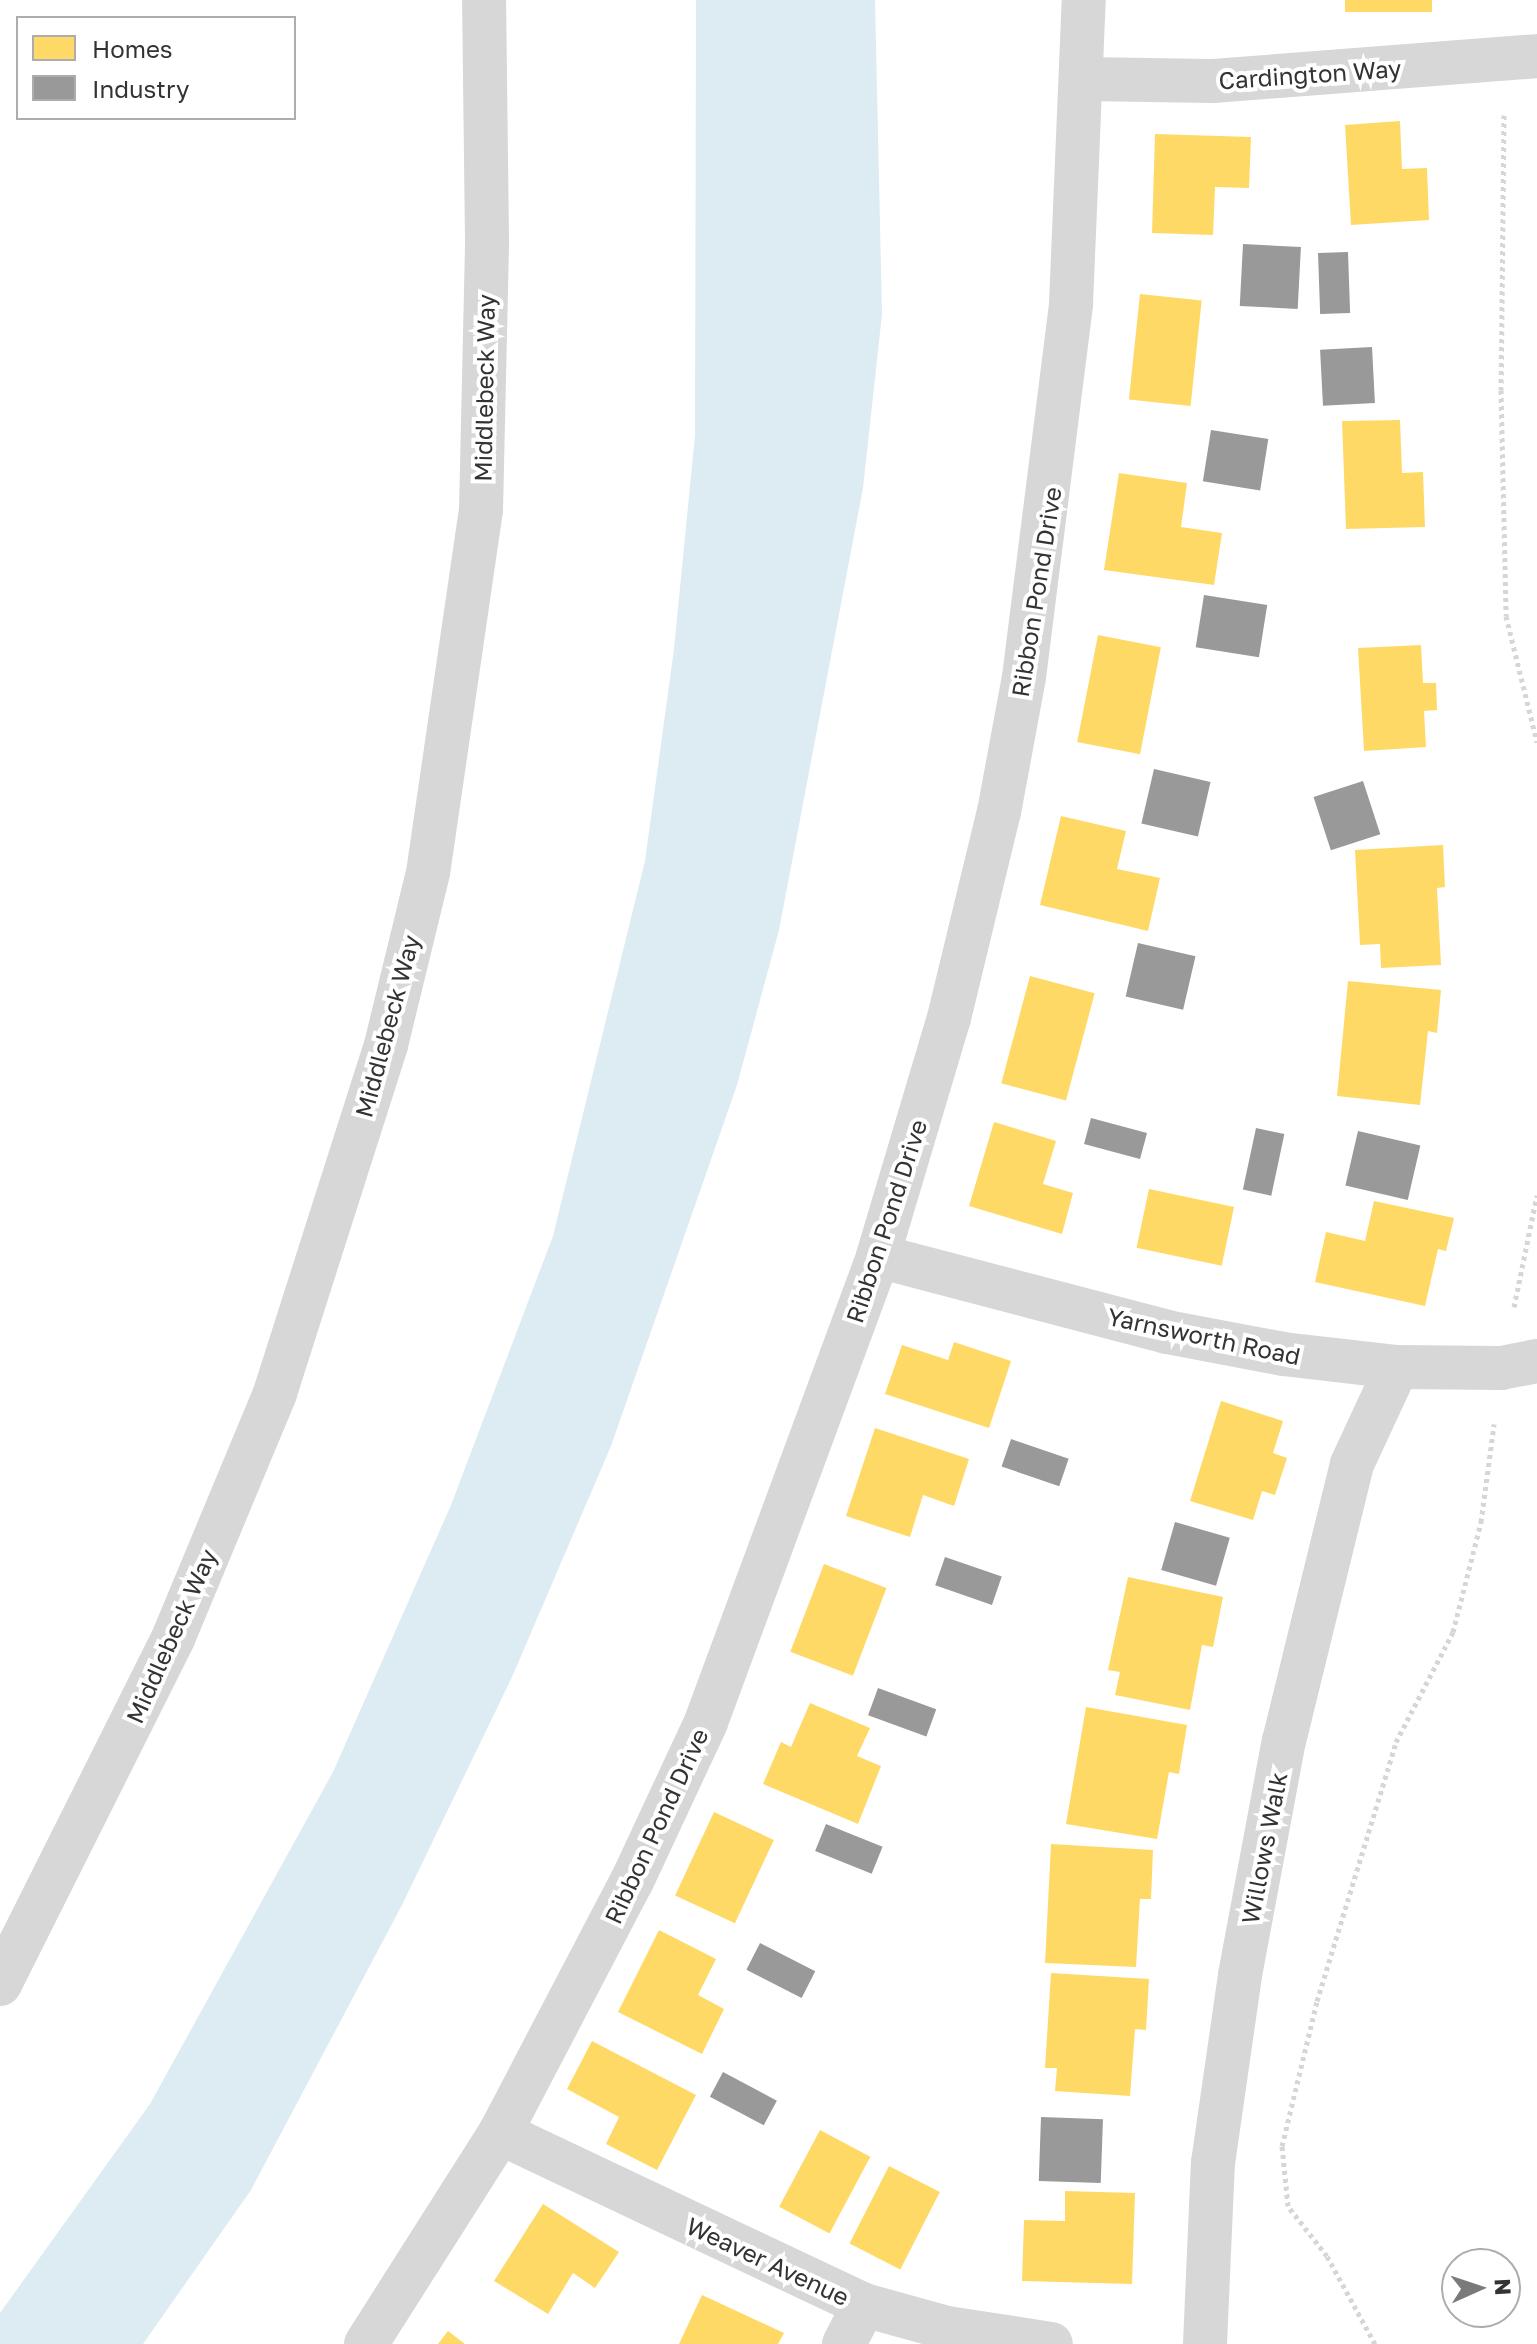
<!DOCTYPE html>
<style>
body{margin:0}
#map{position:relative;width:1537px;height:2344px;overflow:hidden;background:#fff;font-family:"Golos Text",sans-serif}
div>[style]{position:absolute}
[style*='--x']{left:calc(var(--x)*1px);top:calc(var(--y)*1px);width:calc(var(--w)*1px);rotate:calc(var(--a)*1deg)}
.water>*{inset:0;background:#ddebf3}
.homes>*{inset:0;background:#ffd966;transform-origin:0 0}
.industry>*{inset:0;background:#999;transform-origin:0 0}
.path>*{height:5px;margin-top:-2.5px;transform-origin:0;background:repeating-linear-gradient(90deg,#d6d6d6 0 4px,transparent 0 8px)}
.minor>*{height:44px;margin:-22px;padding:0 22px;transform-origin:22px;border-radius:22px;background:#d7d7d7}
.tertiary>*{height:44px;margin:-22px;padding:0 22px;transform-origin:22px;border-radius:22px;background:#d7d7d7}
span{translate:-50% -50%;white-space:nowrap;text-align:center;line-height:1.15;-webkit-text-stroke:8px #fff;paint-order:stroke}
.street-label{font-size:24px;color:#333}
.legend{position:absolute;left:16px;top:16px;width:280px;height:104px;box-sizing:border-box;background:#fff;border:2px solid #adadad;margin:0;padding:10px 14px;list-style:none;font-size:24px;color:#333}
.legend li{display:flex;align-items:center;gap:16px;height:40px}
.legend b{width:40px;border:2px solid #adadad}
.north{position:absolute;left:1441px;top:2248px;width:80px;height:80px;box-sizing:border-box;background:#fff;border:2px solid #adadad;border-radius:50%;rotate:87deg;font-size:22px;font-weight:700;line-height:32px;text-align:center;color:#333}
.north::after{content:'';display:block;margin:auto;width:28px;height:36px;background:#7a7a7a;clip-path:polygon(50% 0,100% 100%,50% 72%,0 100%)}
</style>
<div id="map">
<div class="water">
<i style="clip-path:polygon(696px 0,875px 0,882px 314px,863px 488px,779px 930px,737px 1085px,611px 1446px,512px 1677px,402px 1905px,251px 2190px,143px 2344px,0 2344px,0 2313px,150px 2104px,333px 1772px,451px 1505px,553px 1236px,645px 861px,674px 649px,695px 435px)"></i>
</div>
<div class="homes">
<i style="left:1345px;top:0;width:87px;height:12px"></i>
<i style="clip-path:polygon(1400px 121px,1402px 169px,1427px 168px,1429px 220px,1351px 225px,1345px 125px)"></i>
<i style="clip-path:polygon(1155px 134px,1251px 137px,1249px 188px,1215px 187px,1213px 235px,1152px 233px)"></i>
<i style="left:1140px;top:294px;width:62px;height:106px;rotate:6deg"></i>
<i style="clip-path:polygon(1400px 420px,1402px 473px,1423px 472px,1425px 527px,1346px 529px,1342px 421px)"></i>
<i style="clip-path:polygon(1119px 473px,1187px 483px,1181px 527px,1222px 533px,1214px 585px,1104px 570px)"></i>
<i style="left:1098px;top:635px;width:64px;height:109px;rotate:11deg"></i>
<i style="clip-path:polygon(1421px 645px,1423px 683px,1436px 683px,1437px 710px,1424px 711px,1426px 747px,1364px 751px,1358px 648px)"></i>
<i style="clip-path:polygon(1061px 816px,1126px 831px,1117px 869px,1160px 878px,1148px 931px,1040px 905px)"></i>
<i style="clip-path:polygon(1443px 845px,1445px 887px,1437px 888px,1441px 965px,1381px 968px,1380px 944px,1360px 945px,1355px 850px)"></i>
<i style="left:1030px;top:976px;width:67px;height:111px;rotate:15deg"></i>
<i style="clip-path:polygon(1348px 981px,1441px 990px,1437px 1033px,1428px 1031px,1420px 1105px,1337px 1096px)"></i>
<i style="clip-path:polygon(994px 1122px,1056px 1141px,1043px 1184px,1073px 1193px,1062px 1234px,969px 1206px)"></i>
<i style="left:1149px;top:1189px;width:87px;height:60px;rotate:12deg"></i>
<i style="clip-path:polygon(1374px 1201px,1454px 1218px,1446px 1251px,1438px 1249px,1425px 1306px,1315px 1282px,1326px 1232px,1365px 1241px)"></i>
<i style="clip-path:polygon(954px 1342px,1011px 1361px,989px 1428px,885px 1394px,902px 1345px,948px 1360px)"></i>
<i style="clip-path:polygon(1221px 1401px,1283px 1421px,1273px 1453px,1287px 1458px,1275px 1495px,1262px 1491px,1253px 1520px,1190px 1501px)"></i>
<i style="clip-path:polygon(875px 1428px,969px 1459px,954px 1506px,923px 1495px,910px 1537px,846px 1516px)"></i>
<i style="left:824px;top:1564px;width:67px;height:94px;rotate:21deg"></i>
<i style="clip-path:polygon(1128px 1577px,1223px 1597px,1213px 1647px,1202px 1645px,1190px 1710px,1115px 1695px,1120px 1672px,1108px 1670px)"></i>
<i style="clip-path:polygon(810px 1703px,870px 1728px,857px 1756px,881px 1766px,858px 1824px,763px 1784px,781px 1742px,791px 1747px)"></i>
<i style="clip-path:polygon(1086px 1707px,1187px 1725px,1179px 1774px,1169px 1772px,1157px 1839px,1066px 1824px)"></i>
<i style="left:714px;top:1812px;width:66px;height:92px;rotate:25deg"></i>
<i style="clip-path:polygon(1051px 1844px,1153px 1850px,1151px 1899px,1140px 1899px,1136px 1967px,1045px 1963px)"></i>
<i style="clip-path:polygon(659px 1930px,716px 1959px,698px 1995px,724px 2009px,702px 2054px,618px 2012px)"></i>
<i style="clip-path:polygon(1051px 1973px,1149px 1979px,1146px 2030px,1135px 2029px,1130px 2096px,1055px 2091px,1057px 2068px,1045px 2068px)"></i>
<i style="clip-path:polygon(592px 2041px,696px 2095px,657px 2170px,606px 2144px,619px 2117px,567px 2089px)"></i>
<i style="left:820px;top:2130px;width:57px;height:87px;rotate:28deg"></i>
<i style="left:889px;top:2166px;width:57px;height:87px;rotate:27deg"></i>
<i style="clip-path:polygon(1065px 2191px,1135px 2193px,1132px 2284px,1022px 2281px,1024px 2220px,1065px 2221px)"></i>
<i style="clip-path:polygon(543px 2204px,619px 2252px,595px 2288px,573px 2273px,548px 2314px,494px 2281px)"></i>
<i style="clip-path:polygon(702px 2295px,784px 2333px,778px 2344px,679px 2344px)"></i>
<i style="clip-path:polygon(448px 2331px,465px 2344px,438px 2344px)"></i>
</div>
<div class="industry">
<i style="left:1243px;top:244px;width:58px;height:62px;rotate:3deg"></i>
<i style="left:1348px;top:252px;width:61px;height:30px;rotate:88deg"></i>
<i style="left:1372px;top:347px;width:56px;height:52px;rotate:87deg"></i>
<i style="left:1211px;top:430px;width:58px;height:52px;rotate:9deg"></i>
<i style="left:1204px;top:595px;width:64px;height:53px;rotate:9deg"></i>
<i style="left:1154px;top:769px;width:58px;height:56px;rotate:13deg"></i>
<i style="left:1363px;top:781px;width:56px;height:52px;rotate:72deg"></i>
<i style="left:1138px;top:943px;width:59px;height:55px;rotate:13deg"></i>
<i style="left:1091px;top:1118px;width:58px;height:27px;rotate:15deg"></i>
<i style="left:1256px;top:1128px;width:29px;height:63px;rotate:12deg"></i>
<i style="left:1358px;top:1131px;width:64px;height:56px;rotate:13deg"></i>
<i style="left:1011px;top:1439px;width:61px;height:29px;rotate:19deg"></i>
<i style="left:1175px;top:1522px;width:57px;height:50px;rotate:16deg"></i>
<i style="left:945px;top:1557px;width:60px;height:30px;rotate:19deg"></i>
<i style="left:878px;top:1688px;width:62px;height:29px;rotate:20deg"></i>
<i style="left:826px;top:1824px;width:61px;height:29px;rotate:22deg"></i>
<i style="left:760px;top:1943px;width:62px;height:30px;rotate:27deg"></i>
<i style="left:723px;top:2072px;width:61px;height:28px;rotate:28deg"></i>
<i style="left:1041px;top:2117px;width:62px;height:64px;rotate:2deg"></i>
</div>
<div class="path">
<i style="--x:1504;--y:115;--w:275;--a:90.6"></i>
<i style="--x:1501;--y:390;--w:226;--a:88.7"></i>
<i style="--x:1506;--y:616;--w:130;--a:76.2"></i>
<i style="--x:1514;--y:1307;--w:114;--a:-78.4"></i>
<i style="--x:1375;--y:2344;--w:100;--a:-118.6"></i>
<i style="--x:1327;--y:2256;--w:63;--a:-128"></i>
<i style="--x:1288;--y:2206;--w:60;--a:-95.7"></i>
<i style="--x:1282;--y:2146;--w:149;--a:-76.4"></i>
<i style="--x:1317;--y:2001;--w:271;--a:-73"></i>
<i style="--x:1396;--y:1742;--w:124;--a:-62.6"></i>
<i style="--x:1453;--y:1632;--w:114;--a:-75.7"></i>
<i style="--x:1481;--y:1522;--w:99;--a:-82.4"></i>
</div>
<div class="minor">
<i style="--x:1083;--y:79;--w:130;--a:0.9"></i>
<i style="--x:1213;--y:81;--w:325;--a:-4.4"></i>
<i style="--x:878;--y:1256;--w:299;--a:14.7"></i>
<i style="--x:1167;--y:1332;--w:118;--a:10.7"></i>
<i style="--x:1283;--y:1354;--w:115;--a:6.5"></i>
<i style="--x:1397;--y:1367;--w:104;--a:0.6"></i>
<i style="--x:1501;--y:1368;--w:37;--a:-11"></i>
<i style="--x:500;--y:2133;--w:403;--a:25.3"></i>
<i style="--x:864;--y:2305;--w:86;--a:15.5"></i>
<i style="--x:947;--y:2328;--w:105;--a:8.7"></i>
<i style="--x:366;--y:2344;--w:250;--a:-57.6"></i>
<i style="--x:500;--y:2133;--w:284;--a:-62.4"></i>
<i style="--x:632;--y:1881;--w:175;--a:-65"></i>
<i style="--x:706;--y:1722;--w:497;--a:-69.7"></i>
<i style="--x:878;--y:1256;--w:248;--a:-73.4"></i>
<i style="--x:949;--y:1018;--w:212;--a:-76.4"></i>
<i style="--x:999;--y:812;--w:137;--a:-79.5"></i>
<i style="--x:1024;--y:677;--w:376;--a:-82.8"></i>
<i style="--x:1071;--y:304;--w:304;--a:-87.6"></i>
<i style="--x:844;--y:2344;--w:44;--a:-62.9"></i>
<i style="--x:1205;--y:2344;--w:181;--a:-87.5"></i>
<i style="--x:1213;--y:2163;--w:190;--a:-81.8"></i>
<i style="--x:1240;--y:1975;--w:238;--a:-79.4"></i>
<i style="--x:1284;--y:1741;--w:285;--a:-76.2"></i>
<i style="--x:1352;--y:1464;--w:107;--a:-65.1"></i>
</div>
<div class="tertiary">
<i style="--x:0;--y:1984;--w:389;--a:-63.4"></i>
<i style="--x:174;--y:1636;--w:263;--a:-67.4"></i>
<i style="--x:275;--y:1393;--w:365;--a:-72.3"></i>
<i style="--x:386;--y:1045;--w:177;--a:-76.3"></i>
<i style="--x:428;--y:873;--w:367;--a:-81.7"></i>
<i style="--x:481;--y:510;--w:270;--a:-88.7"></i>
<i style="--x:487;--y:240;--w:240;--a:-90.7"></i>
</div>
<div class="street-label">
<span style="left:1310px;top:74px;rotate:-4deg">Cardington Way</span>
<span style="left:484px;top:388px;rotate:-89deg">Middlebeck Way</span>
<span style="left:1036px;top:592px;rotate:-81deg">Ribbon Pond Drive</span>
<span style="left:387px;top:1026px;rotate:-75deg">Middlebeck Way</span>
<span style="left:886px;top:1221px;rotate:-72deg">Ribbon Pond Drive</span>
<span style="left:1204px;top:1336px;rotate:12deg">Yarnsworth Road</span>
<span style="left:171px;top:1636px;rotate:-66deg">Middlebeck Way</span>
<span style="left:656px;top:1826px;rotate:-65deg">Ribbon Pond Drive</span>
<span style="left:1264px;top:1848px;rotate:-79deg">Willows Walk</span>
<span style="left:768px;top:2261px;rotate:25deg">Weaver Avenue</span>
</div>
<ul class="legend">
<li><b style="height:22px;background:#ffd966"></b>Homes</li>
<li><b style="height:22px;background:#999"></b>Industry</li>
</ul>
<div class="north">N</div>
</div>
